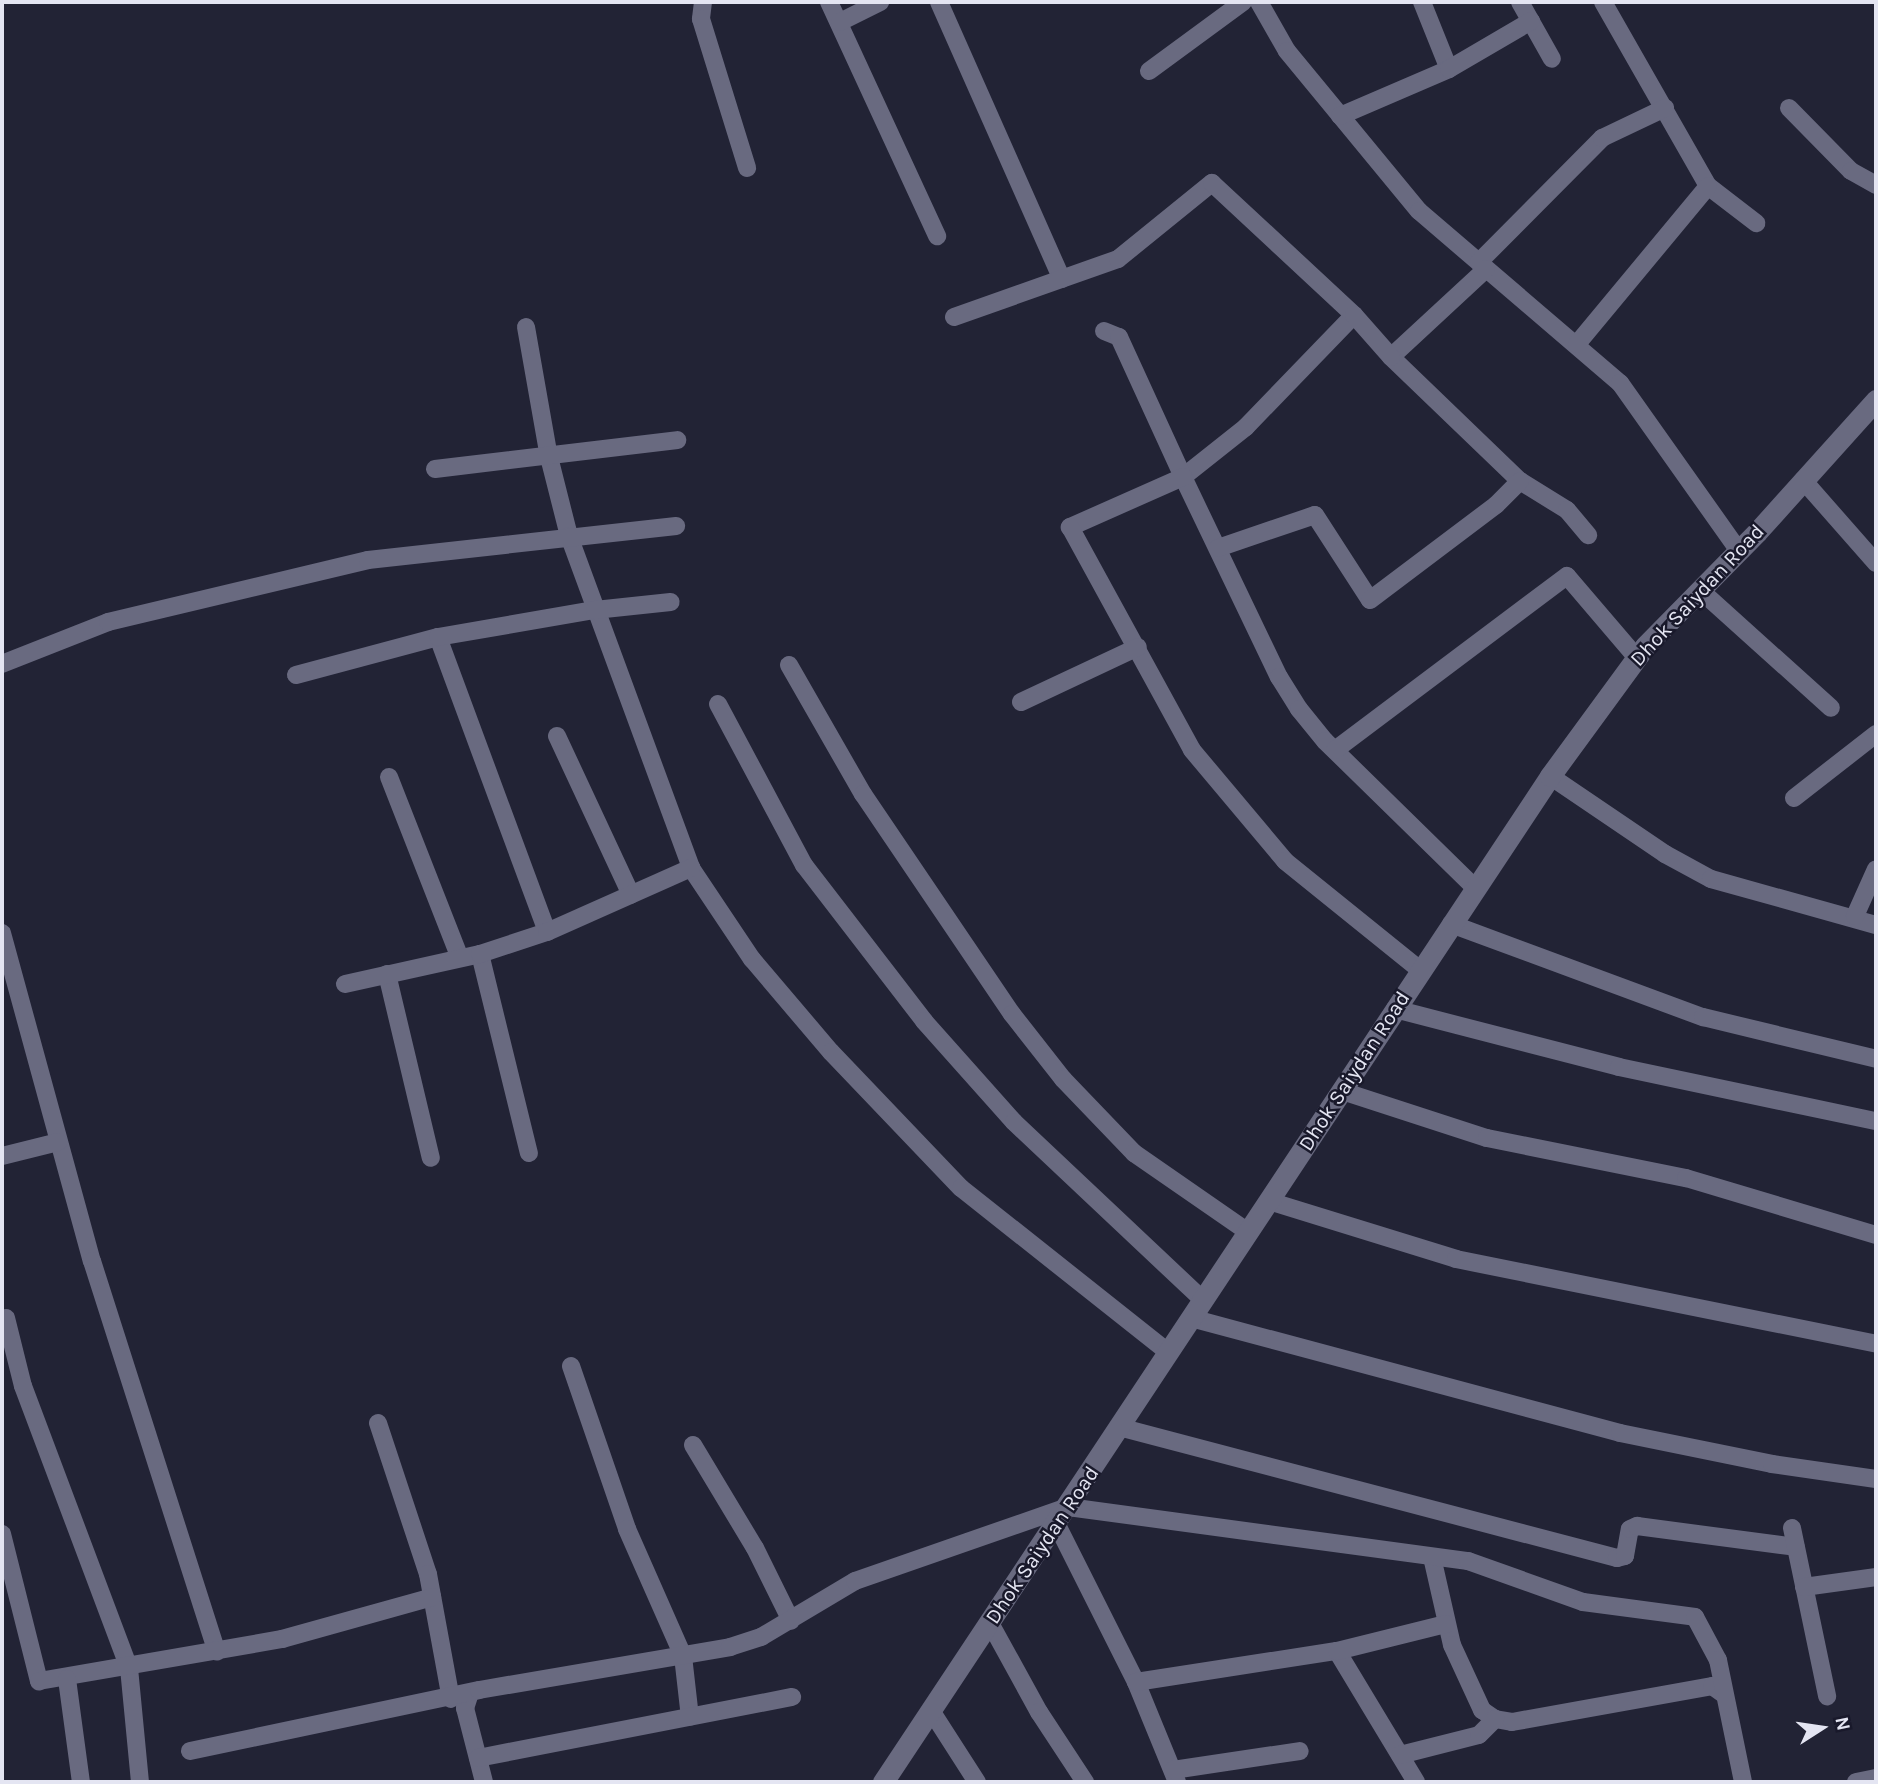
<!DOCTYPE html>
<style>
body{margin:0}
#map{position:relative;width:1878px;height:1784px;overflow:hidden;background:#222335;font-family:Karla,sans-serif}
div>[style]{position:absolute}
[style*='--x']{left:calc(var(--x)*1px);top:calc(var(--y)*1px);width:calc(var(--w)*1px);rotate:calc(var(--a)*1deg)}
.street>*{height:18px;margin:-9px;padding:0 9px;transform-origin:9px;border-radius:9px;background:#696a80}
.secondary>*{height:21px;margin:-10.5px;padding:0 10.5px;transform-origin:10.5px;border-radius:10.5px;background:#696a80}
span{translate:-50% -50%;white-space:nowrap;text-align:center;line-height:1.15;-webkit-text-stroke:5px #19192b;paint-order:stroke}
.street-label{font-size:21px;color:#e4e5f2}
.frame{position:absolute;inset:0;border:4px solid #e4e5f2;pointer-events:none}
.north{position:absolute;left:1787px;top:1693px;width:70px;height:70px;-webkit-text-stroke:5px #19192b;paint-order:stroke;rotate:78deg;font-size:19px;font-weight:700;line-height:28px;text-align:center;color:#e4e5f2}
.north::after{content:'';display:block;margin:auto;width:24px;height:32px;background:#e4e5f2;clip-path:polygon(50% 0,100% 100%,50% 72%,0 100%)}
</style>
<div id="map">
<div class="street">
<i style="--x:703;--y:2;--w:17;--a:97"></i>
<i style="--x:701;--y:19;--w:156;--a:72.8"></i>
<i style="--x:829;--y:2;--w:258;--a:65.2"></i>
<i style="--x:939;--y:2;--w:303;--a:66.1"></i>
<i style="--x:1259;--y:2;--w:56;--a:60.3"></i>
<i style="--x:1287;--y:51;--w:207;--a:50.5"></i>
<i style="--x:1419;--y:211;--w:265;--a:40.6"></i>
<i style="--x:1620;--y:383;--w:206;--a:54.7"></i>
<i style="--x:1422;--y:2;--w:72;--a:68.1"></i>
<i style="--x:1520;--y:2;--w:65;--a:60.7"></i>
<i style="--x:1603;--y:2;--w:212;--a:60.3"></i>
<i style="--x:1708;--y:186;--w:61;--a:37.6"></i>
<i style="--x:840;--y:22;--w:45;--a:-26.6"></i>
<i style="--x:1149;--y:71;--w:117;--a:-36.3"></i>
<i style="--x:1789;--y:108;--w:88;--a:45.5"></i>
<i style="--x:1851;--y:171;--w:29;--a:29"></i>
<i style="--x:1340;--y:116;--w:119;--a:-23.3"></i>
<i style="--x:1449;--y:69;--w:95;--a:-30.3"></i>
<i style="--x:1479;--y:262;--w:175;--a:-45.2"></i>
<i style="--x:1602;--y:138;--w:70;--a:-25.5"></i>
<i style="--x:1486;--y:269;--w:129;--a:137.2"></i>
<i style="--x:1391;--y:357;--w:179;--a:43.9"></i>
<i style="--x:1520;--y:481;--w:55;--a:31.7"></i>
<i style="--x:1567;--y:510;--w:33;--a:50"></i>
<i style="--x:1354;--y:315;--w:156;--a:134"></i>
<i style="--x:1246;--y:427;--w:80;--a:141.6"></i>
<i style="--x:1183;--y:477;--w:222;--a:64.4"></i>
<i style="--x:1279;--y:677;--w:38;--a:58"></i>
<i style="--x:1299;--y:709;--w:41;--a:50.9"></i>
<i style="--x:1325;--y:741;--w:210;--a:44.4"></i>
<i style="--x:954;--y:317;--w:174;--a:-19.5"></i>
<i style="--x:1118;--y:259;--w:121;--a:-39"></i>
<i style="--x:1212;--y:183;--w:194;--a:42.9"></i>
<i style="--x:1354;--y:315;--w:56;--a:48.6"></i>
<i style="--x:526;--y:327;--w:132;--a:80"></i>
<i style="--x:549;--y:457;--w:81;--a:75.8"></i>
<i style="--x:569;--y:536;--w:354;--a:69.8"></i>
<i style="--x:691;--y:868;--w:110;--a:56.2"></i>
<i style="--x:752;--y:959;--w:122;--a:49.7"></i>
<i style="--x:831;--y:1052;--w:188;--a:46.3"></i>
<i style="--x:961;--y:1188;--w:264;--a:38.4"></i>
<i style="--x:1104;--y:331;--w:16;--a:22"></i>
<i style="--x:1119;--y:337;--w:154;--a:65.4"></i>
<i style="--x:1183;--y:477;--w:124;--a:156.1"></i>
<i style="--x:1070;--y:527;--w:254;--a:61.3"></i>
<i style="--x:1192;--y:750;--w:145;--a:50"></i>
<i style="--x:1285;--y:861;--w:174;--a:38.9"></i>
<i style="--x:1577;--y:344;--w:205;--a:-50.3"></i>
<i style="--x:435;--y:469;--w:244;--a:-6.8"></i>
<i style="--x:1803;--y:480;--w:111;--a:48.7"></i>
<i style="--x:1218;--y:548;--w:102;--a:-18.8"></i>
<i style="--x:1315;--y:515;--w:101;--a:57.1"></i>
<i style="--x:1370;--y:600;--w:158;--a:-37"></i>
<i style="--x:1496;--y:505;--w:34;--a:-45"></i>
<i style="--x:1700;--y:590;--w:176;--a:42"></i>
<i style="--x:438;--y:637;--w:314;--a:69.7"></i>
<i style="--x:2;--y:664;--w:114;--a:-21.6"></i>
<i style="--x:108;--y:622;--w:267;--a:-13.4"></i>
<i style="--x:368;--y:560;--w:310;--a:-6.3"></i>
<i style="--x:789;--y:665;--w:149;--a:60.2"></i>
<i style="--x:863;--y:794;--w:266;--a:55.9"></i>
<i style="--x:1012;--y:1014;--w:83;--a:51.9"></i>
<i style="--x:1063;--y:1079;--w:103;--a:46.2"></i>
<i style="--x:1134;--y:1153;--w:139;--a:34.7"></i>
<i style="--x:296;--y:675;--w:147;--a:-15"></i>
<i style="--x:438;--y:637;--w:159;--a:-9.8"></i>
<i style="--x:595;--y:610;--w:76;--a:-6"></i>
<i style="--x:1021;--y:702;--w:129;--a:-25.2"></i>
<i style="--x:718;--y:704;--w:183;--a:61.9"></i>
<i style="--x:804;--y:865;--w:197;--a:52.4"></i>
<i style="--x:924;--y:1021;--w:135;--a:48.3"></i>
<i style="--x:1014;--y:1122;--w:260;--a:43.3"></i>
<i style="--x:557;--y:736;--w:175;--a:65"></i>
<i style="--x:1335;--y:750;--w:290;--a:-36.9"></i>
<i style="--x:1567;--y:576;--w:108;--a:49.5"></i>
<i style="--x:1550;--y:776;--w:139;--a:34.1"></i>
<i style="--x:1665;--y:854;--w:52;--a:28.5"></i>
<i style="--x:1711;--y:879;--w:171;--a:15.6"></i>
<i style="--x:389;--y:777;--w:194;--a:68.6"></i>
<i style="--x:1794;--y:798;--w:104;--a:-38"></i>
<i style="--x:1855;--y:916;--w:51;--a:-65.9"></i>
<i style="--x:1451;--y:924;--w:269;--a:20.3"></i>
<i style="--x:1703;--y:1017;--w:178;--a:13.6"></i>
<i style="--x:2;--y:933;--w:340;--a:74.7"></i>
<i style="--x:92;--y:1261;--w:410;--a:72.3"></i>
<i style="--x:480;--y:954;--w:205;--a:76.2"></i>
<i style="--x:387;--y:974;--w:189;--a:76.6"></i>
<i style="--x:345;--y:984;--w:138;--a:-12.5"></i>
<i style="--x:480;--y:954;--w:71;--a:-18.2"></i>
<i style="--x:547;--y:932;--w:158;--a:-24"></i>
<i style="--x:1395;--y:1009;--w:231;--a:14.5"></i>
<i style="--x:1619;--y:1067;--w:263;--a:11.9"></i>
<i style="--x:1342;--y:1091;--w:152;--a:18"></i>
<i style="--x:1487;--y:1138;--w:203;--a:11.4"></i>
<i style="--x:1686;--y:1178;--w:198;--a:16.7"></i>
<i style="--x:2;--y:1156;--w:58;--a:-14"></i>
<i style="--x:1269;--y:1201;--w:196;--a:17.2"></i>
<i style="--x:1456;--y:1259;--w:429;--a:11.4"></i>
<i style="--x:6;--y:1318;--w:70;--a:76"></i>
<i style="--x:23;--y:1386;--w:301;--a:69.4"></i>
<i style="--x:129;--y:1668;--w:115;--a:84.5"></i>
<i style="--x:1191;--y:1318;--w:444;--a:15"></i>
<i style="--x:1620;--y:1433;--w:155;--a:11.5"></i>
<i style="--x:1772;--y:1464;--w:105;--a:8.2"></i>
<i style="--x:571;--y:1366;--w:172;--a:71"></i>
<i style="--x:627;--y:1529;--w:139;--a:66.2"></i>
<i style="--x:683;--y:1656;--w:61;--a:83.5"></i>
<i style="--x:378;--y:1423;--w:159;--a:71.7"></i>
<i style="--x:428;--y:1574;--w:127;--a:79.6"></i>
<i style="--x:1119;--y:1427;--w:515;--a:14.74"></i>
<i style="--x:1617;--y:1558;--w:8;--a:-14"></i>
<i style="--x:1625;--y:1556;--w:27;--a:-80"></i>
<i style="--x:1630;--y:1529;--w:8;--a:-23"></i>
<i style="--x:1637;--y:1526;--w:160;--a:7.5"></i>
<i style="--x:693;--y:1445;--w:120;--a:59"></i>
<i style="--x:755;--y:1548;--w:81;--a:63.7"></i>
<i style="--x:1057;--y:1525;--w:176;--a:63.3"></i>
<i style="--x:1136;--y:1682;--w:108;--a:67.7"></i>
<i style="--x:1792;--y:1528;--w:172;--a:78.2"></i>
<i style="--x:2;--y:1534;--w:152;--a:75.9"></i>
<i style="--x:39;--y:1681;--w:247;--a:-9.8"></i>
<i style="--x:282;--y:1639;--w:156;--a:-15.6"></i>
<i style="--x:1432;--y:1557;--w:90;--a:77.2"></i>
<i style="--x:1452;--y:1645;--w:72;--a:65.2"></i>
<i style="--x:1482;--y:1710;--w:16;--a:35"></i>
<i style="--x:1495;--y:1719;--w:17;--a:10"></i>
<i style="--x:1512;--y:1722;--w:203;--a:-10.2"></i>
<i style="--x:1712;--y:1686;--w:12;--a:35"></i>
<i style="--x:1804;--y:1587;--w:73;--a:-7.9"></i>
<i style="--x:990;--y:1623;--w:102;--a:61.2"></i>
<i style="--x:1039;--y:1712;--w:84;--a:56.7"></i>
<i style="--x:1337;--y:1651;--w:153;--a:58.9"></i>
<i style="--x:67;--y:1679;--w:104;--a:82.3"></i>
<i style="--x:1136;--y:1682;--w:203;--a:-8.8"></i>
<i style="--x:1337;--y:1651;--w:112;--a:-13.9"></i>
<i style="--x:469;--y:1696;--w:13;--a:108"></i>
<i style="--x:465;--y:1708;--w:76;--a:75.6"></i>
<i style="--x:932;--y:1712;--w:83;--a:57.3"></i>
<i style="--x:190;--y:1751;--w:295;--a:-11.9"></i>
<i style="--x:479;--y:1690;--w:255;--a:-9.7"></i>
<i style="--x:730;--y:1647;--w:33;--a:-18"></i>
<i style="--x:761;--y:1637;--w:109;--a:-30.8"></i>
<i style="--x:855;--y:1581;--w:225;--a:-19.2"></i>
<i style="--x:1068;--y:1507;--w:404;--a:7.7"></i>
<i style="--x:1468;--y:1561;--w:122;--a:19.6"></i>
<i style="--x:1583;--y:1602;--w:113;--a:7.6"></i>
<i style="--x:1695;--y:1617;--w:49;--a:61.9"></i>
<i style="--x:1718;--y:1660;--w:125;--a:78.4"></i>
<i style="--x:1400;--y:1755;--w:81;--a:-14.2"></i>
<i style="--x:1479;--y:1735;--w:23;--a:-45"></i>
<i style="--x:478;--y:1758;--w:320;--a:-11"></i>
<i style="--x:1173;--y:1770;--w:128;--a:-8.5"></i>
<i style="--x:1856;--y:1782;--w:20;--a:-11"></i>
</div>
<div class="secondary">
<i style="--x:883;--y:1782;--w:1207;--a:-56.45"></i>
<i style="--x:1550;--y:776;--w:161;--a:-53.8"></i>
<i style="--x:1645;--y:646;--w:160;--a:-45.5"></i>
<i style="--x:1757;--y:532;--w:178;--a:-48"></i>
</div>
<div class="street-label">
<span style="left:1697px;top:595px;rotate:-47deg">Dhok Saiydan Road</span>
<span style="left:1354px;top:1071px;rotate:-57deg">Dhok Saiydan Road</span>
<span style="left:1042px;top:1545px;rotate:-56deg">Dhok Saiydan Road</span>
</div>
<div class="frame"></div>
<div class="north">N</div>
</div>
